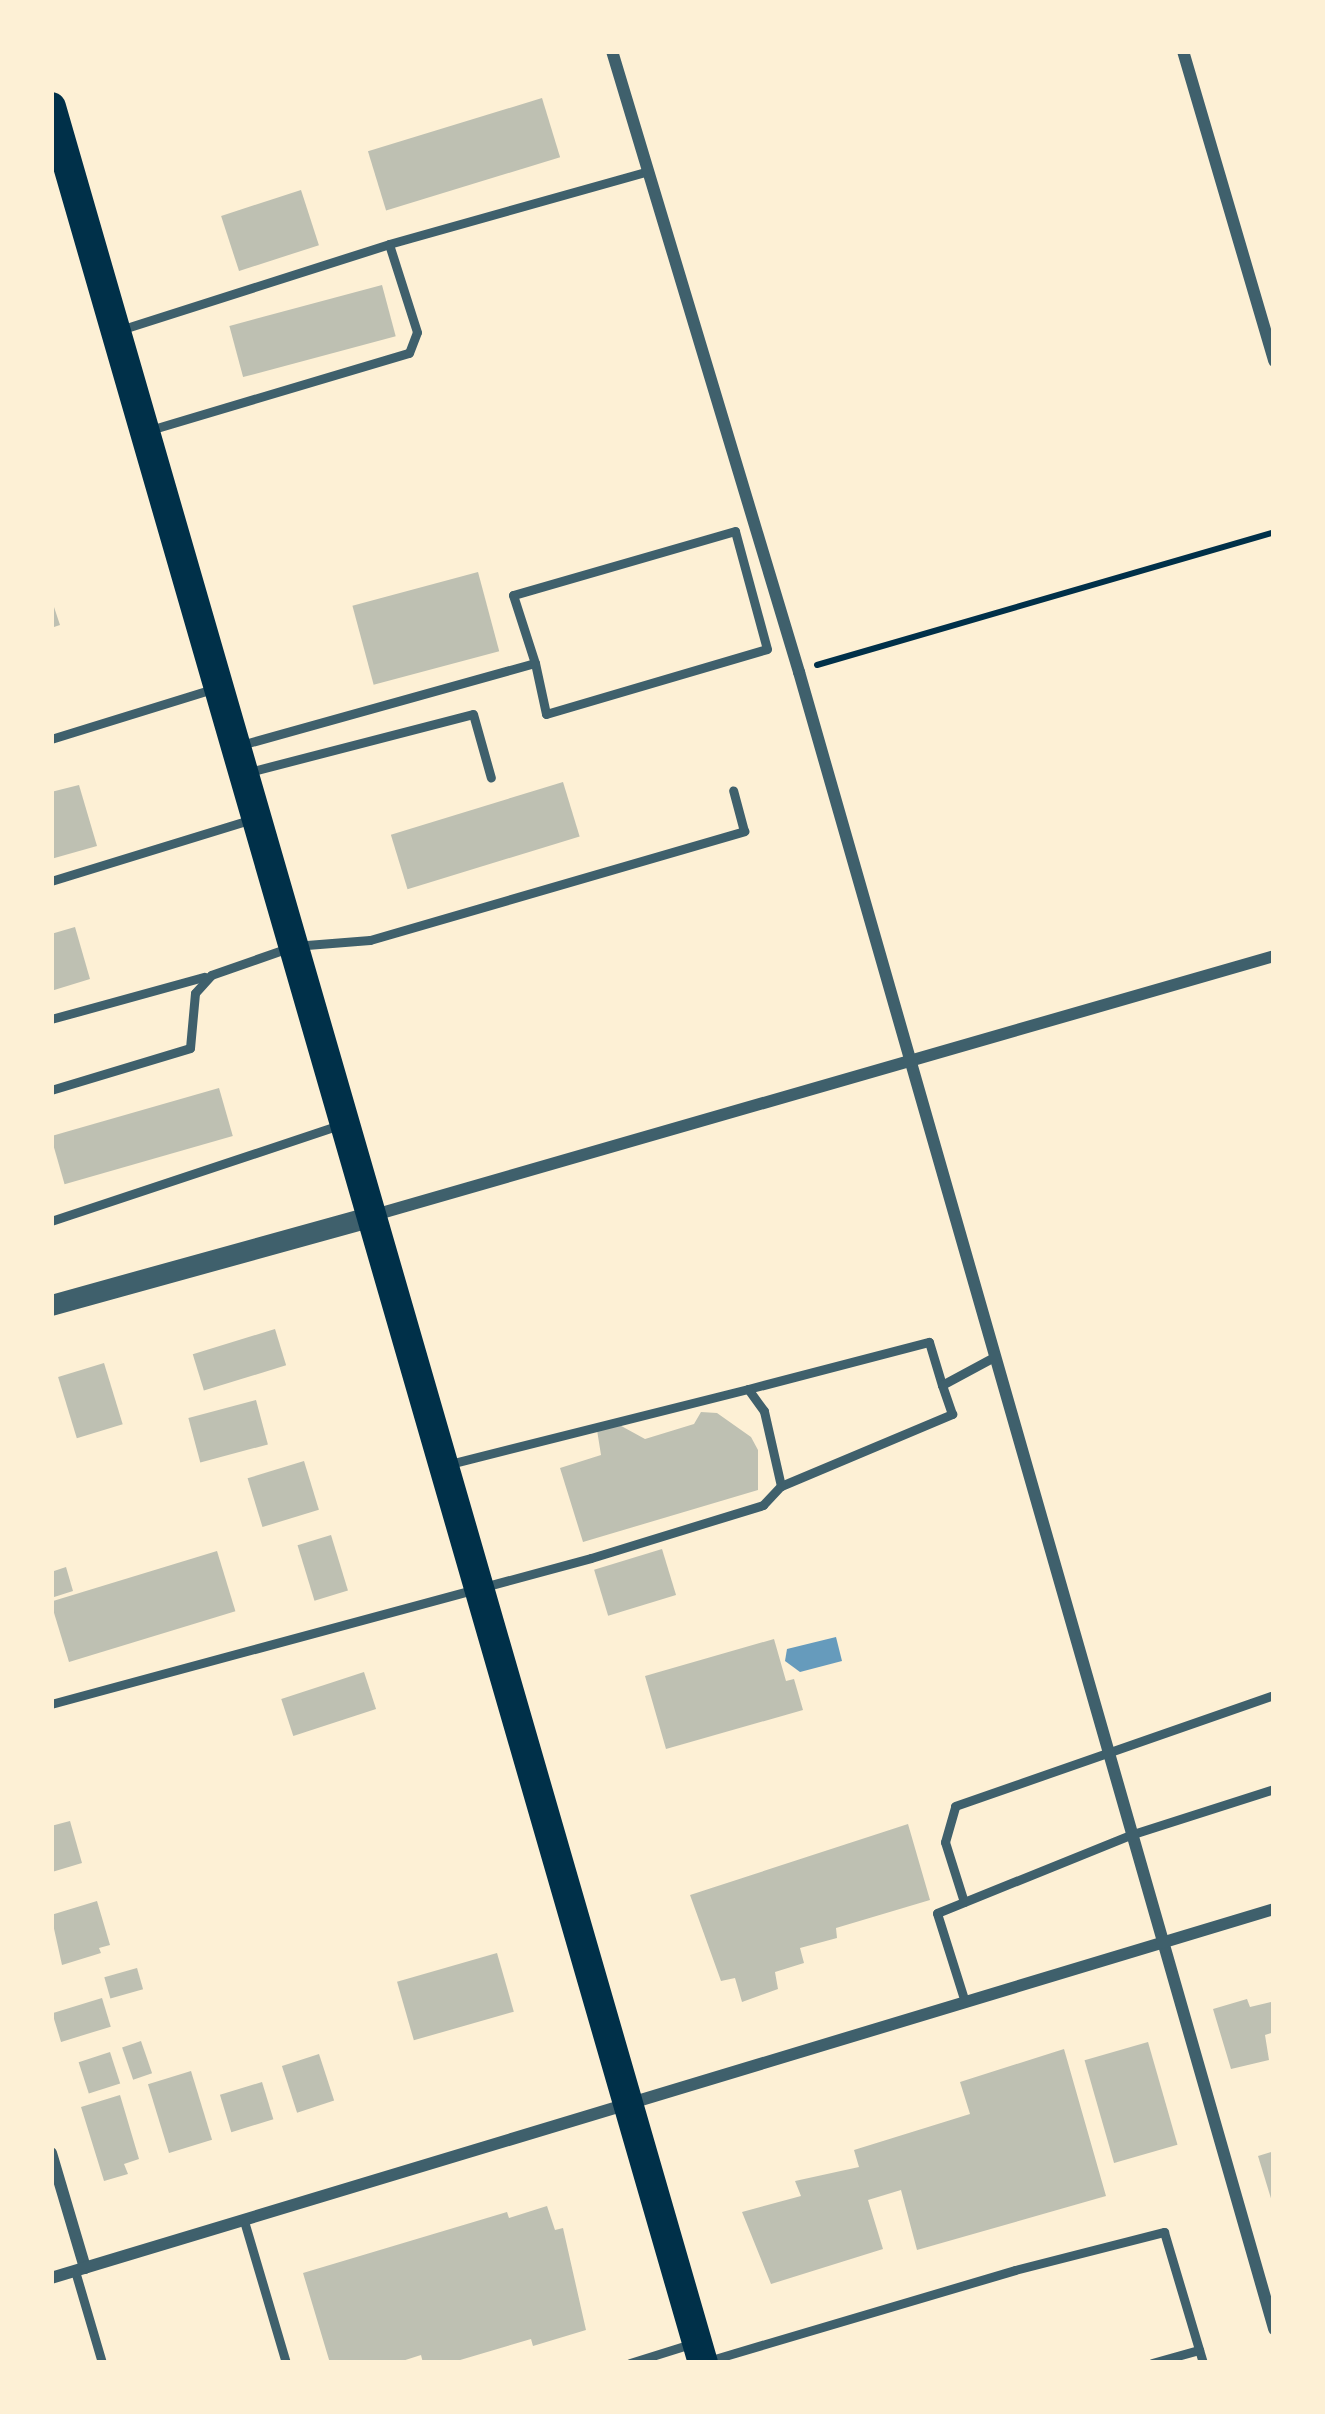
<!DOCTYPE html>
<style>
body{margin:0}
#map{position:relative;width:1325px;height:2414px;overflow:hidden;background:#fdf0d5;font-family:"Fira Sans",sans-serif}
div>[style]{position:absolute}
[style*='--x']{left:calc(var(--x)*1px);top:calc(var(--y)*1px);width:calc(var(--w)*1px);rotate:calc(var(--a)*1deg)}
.water>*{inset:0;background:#669bbc}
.building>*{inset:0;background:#bec0b2;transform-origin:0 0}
.path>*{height:6px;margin:-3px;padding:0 3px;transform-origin:3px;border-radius:3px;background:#003049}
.service>*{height:9px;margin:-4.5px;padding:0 4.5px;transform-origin:4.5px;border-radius:4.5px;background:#3f606c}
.minor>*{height:12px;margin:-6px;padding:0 6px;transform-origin:6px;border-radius:6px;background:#3f606c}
.tertiary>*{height:21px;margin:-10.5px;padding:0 10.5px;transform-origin:10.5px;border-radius:10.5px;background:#3f606c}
.trunk>*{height:30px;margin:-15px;padding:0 15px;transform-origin:15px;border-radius:15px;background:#003049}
span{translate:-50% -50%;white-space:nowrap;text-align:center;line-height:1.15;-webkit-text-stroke:9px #fdf0d5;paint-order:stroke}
.frame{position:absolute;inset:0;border:54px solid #fdf0d5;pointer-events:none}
</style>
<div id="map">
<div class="water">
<i style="clip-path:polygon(836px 1637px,842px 1661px,800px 1672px,785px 1661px,787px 1649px)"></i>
</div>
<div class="building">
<i style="left:542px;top:98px;width:62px;height:182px;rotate:73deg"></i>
<i style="left:301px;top:190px;width:58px;height:84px;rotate:72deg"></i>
<i style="left:382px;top:285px;width:53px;height:158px;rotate:75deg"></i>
<i style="left:478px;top:572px;width:82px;height:130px;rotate:75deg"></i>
<i style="clip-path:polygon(51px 598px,60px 625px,51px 628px)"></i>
<i style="left:563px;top:782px;width:57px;height:180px;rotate:73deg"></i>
<i style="clip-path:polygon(79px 785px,97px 846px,51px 859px,51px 792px)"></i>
<i style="clip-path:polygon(75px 927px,90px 979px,51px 991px,51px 934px)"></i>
<i style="left:219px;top:1088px;width:50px;height:175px;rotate:74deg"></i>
<i style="left:275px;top:1329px;width:38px;height:86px;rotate:73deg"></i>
<i style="left:104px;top:1363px;width:64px;height:48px;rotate:73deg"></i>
<i style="left:256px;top:1400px;width:46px;height:70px;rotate:75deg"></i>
<i style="clip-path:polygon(701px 1412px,717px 1413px,751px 1437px,758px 1450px,758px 1490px,583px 1542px,560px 1468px,601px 1455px,597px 1430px,614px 1422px,645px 1439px,694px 1424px)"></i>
<i style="left:304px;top:1461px;width:51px;height:59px;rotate:73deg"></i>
<i style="left:331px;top:1535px;width:58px;height:35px;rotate:73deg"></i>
<i style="left:662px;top:1549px;width:48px;height:71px;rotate:73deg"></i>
<i style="left:217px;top:1551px;width:63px;height:174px;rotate:73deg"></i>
<i style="clip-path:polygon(66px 1567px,73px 1591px,51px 1598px,51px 1572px)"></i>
<i style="clip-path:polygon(774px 1639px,786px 1681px,794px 1679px,803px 1710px,666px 1749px,645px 1676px)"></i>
<i style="left:364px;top:1672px;width:39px;height:87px;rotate:72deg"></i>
<i style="clip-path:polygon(70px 1821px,82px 1863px,52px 1872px,51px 1826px)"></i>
<i style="clip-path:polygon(908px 1824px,930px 1900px,836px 1928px,837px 1938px,800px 1948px,804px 1963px,775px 1972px,778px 1989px,742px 2002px,735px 1978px,721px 1981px,690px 1895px)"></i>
<i style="clip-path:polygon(97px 1901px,110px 1945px,99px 1948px,101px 1953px,62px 1965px,51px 1915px)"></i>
<i style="left:497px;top:1953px;width:61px;height:104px;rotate:74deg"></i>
<i style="left:137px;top:1968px;width:22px;height:34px;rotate:74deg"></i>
<i style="left:102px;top:1998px;width:30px;height:52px;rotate:73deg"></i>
<i style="clip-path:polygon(1247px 1999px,1250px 2007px,1271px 2002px,1274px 2032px,1265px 2035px,1269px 2060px,1231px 2069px,1213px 2009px)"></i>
<i style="left:141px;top:2041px;width:34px;height:20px;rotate:71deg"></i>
<i style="left:1148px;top:2042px;width:107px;height:66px;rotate:74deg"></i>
<i style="clip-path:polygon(1064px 2049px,1106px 2196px,917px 2250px,901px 2190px,868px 2200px,883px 2249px,771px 2284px,742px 2212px,801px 2196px,795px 2181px,859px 2167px,854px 2150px,970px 2114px,960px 2082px)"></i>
<i style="left:110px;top:2052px;width:33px;height:33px;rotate:72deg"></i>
<i style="left:319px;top:2054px;width:49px;height:39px;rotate:72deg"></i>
<i style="left:191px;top:2071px;width:72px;height:45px;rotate:73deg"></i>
<i style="left:262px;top:2082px;width:39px;height:44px;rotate:73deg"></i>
<i style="clip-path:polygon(120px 2095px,139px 2159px,124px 2164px,128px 2174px,104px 2181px,81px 2107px)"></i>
<i style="clip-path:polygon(1274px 2151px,1274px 2205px,1273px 2205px,1258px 2156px)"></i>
<i style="clip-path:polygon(547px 2206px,555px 2230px,563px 2228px,586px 2330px,533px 2346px,531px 2339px,450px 2363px,423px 2363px,421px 2355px,396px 2363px,330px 2363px,303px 2273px,507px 2212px,509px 2218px)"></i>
</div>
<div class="path">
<i style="--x:817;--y:665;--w:476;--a:-16.2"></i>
</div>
<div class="service">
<i style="--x:120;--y:330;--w:282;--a:-17.7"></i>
<i style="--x:150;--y:430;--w:270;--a:-16.6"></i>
<i style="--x:409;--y:353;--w:22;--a:-69"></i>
<i style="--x:417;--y:332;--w:92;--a:-107.7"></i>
<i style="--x:389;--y:244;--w:267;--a:-15.7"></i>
<i style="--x:51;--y:739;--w:170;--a:-17.2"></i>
<i style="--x:241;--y:745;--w:305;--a:-15.6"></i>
<i style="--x:535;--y:663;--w:52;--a:77.8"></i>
<i style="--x:546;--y:714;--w:230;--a:-16.4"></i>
<i style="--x:767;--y:649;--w:122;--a:-105.2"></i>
<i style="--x:735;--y:531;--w:231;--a:163.9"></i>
<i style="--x:513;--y:595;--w:71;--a:72.1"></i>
<i style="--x:249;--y:772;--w:231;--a:-14.5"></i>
<i style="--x:473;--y:714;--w:66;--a:74.3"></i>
<i style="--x:51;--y:881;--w:210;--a:-17.1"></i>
<i style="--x:51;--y:1019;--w:159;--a:-15.4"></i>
<i style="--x:51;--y:1090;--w:145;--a:-16.8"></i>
<i style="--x:190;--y:1048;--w:55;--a:-84.8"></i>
<i style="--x:195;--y:993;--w:24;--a:-48"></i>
<i style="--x:211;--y:975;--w:88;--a:-19.3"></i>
<i style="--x:294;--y:946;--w:76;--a:-4.5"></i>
<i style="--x:370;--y:940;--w:390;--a:-16.2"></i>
<i style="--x:744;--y:831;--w:42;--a:-105"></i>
<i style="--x:51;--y:1221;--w:304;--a:-18.4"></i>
<i style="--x:748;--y:1389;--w:187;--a:-14.6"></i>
<i style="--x:929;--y:1342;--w:45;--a:73.2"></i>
<i style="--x:942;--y:1385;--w:59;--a:-28.3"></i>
<i style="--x:781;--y:1486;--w:186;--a:-22.8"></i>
<i style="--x:952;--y:1414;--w:31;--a:-109"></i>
<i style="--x:51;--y:1704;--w:559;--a:-15.13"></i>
<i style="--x:591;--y:1558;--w:180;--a:-17.1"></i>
<i style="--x:763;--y:1505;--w:26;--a:-47"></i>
<i style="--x:781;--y:1486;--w:77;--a:-102.8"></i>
<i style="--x:764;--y:1411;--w:27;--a:-126"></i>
<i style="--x:748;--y:1389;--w:308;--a:165.9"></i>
<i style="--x:964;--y:1902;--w:63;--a:-107.6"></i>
<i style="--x:945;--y:1842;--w:37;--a:-74"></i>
<i style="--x:955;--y:1806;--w:338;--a:-19.2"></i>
<i style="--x:965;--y:2002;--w:93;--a:-107.5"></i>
<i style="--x:937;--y:1913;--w:208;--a:-22"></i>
<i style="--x:1130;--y:1835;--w:151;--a:-17.7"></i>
<i style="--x:244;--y:2221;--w:148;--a:73.5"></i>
<i style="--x:75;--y:2271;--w:96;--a:73.6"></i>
<i style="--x:708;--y:2361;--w:320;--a:-16.5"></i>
<i style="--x:1015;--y:2270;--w:154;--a:-14.3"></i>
<i style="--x:1164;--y:2232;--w:137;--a:73.4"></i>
<i style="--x:630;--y:2363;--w:67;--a:-17.4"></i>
<i style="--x:1152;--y:2363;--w:49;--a:-15.5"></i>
</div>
<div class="minor">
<i style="--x:612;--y:51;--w:649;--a:73.24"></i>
<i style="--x:799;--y:672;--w:1724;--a:74"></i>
<i style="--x:1183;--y:51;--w:323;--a:73.6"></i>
<i style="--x:371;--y:1216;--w:940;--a:-16.06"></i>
<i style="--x:51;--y:2153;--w:120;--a:73.5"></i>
<i style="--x:51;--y:2278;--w:1277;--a:-16.79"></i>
</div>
<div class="tertiary">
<i style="--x:51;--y:1305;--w:332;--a:-15.5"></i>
</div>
<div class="trunk">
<i style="--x:51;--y:107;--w:2348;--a:73.88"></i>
</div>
<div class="frame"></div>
</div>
